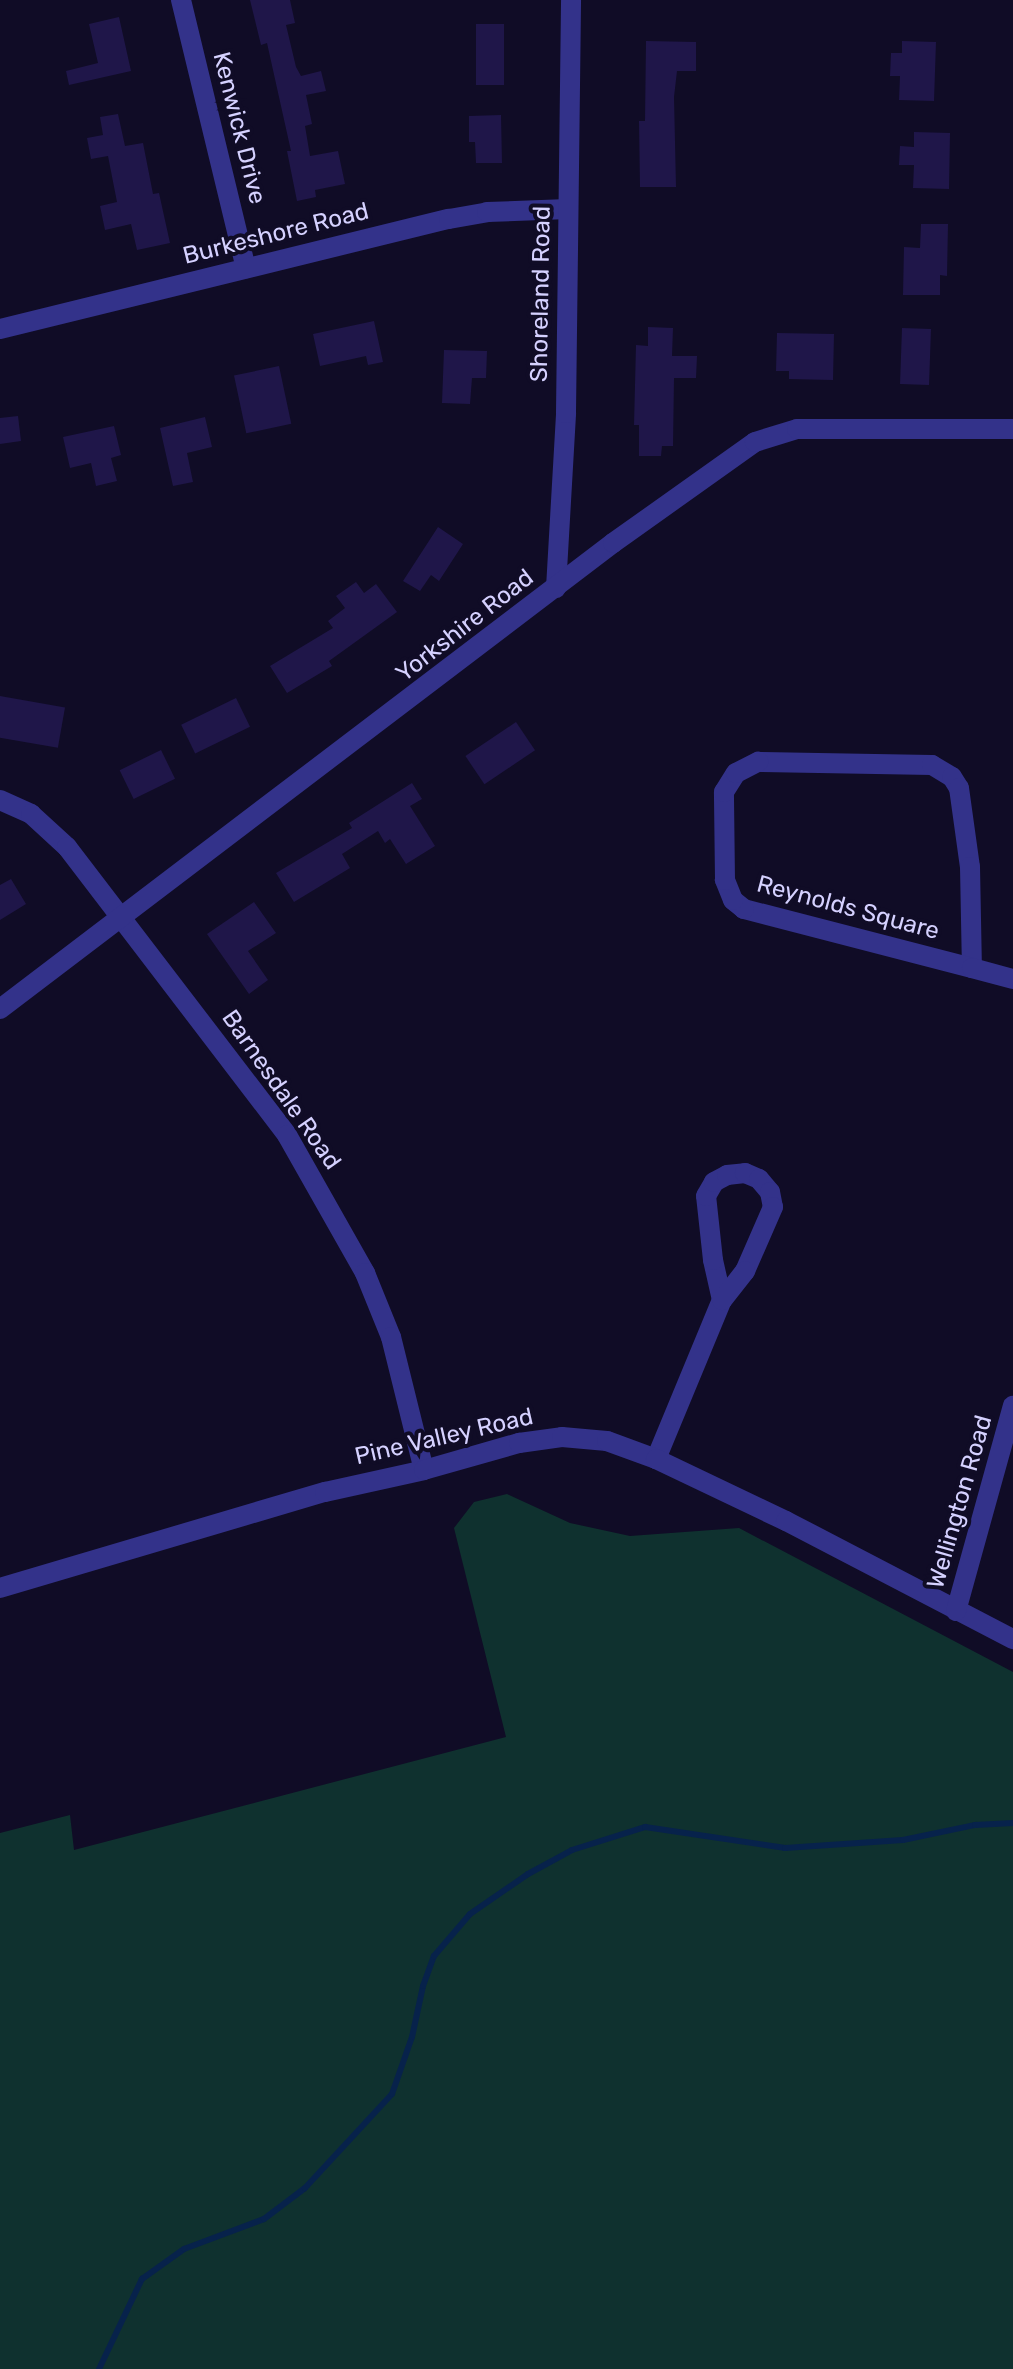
<!DOCTYPE html>
<style>
body{margin:0}
#map{position:relative;width:1013px;height:2369px;overflow:hidden;background:#100c26;font-family:Rubik,sans-serif}
div>[style]{position:absolute}
[style*='--x']{left:calc(var(--x)*1px);top:calc(var(--y)*1px);width:calc(var(--w)*1px);rotate:calc(var(--a)*1deg)}
.green>*{inset:0;background:#0f312f}
.stream>*{height:6px;margin:-3px;padding:0 3px;transform-origin:3px;border-radius:3px;background:#07224b}
.building>*{inset:0;background:#1f1649;transform-origin:0 0}
.minor>*{height:20px;margin:-10px;padding:0 10px;transform-origin:10px;border-radius:10px;background:#33328a}
span{translate:-50% -50%;white-space:nowrap;text-align:center;line-height:1.15;-webkit-text-stroke:8px #100c26;paint-order:stroke}
.street-label{font-size:24px;color:#d5d1ff}
</style>
<div id="map">
<div class="green">
<i style="clip-path:polygon(507px 1494px,570px 1523px,630px 1536px,739px 1528px,1013px 1672px,1013px 2369px,0 2369px,0 1833px,70px 1815px,74px 1850px,506px 1737px,454px 1528px,474px 1502px)"></i>
</div>
<div class="stream">
<i style="--x:99;--y:2369;--w:100;--a:-64.5"></i>
<i style="--x:142;--y:2279;--w:52;--a:-35.5"></i>
<i style="--x:184;--y:2249;--w:85;--a:-20.6"></i>
<i style="--x:264;--y:2219;--w:51;--a:-37.1"></i>
<i style="--x:305;--y:2188;--w:128;--a:-47.2"></i>
<i style="--x:392;--y:2094;--w:60;--a:-70.7"></i>
<i style="--x:412;--y:2037;--w:52;--a:-77.8"></i>
<i style="--x:423;--y:1986;--w:32;--a:-70"></i>
<i style="--x:434;--y:1956;--w:55;--a:-49.4"></i>
<i style="--x:470;--y:1914;--w:70;--a:-34.6"></i>
<i style="--x:528;--y:1874;--w:50;--a:-28.6"></i>
<i style="--x:572;--y:1850;--w:77;--a:-17.5"></i>
<i style="--x:645;--y:1827;--w:142;--a:8.5"></i>
<i style="--x:785;--y:1848;--w:118;--a:-3.9"></i>
<i style="--x:903;--y:1840;--w:74;--a:-11.8"></i>
<i style="--x:975;--y:1825;--w:38;--a:-3"></i>
</div>
<div class="building">
<i style="clip-path:polygon(250px 0,290px 0,295px 23px,286px 25px,296px 67px,301px 76px,321px 71px,326px 91px,306px 95px,312px 124px,305px 126px,310px 156px,338px 151px,345px 184px,315px 190px,316px 197px,297px 201px,287px 151px,291px 151px,267px 43px,261px 45px)"></i>
<i style="clip-path:polygon(119px 17px,131px 71px,69px 85px,66px 71px,98px 63px,89px 24px)"></i>
<i style="left:476px;top:24px;width:28px;height:61px"></i>
<i style="clip-path:polygon(646px 41px,696px 42px,696px 71px,677px 71px,674px 97px,676px 187px,640px 187px,639px 121px,645px 121px)"></i>
<i style="clip-path:polygon(902px 41px,936px 42px,934px 101px,899px 100px,900px 76px,890px 76px,891px 53px,902px 53px)"></i>
<i style="clip-path:polygon(118px 114px,125px 146px,143px 143px,153px 194px,159px 193px,170px 243px,137px 250px,131px 224px,105px 230px,100px 206px,117px 202px,108px 156px,91px 159px,87px 138px,103px 135px,100px 117px)"></i>
<i style="clip-path:polygon(501px 115px,502px 163px,476px 163px,475px 142px,469px 142px,469px 116px)"></i>
<i style="clip-path:polygon(914px 132px,950px 133px,949px 189px,913px 188px,914px 165px,899px 165px,900px 146px,914px 147px)"></i>
<i style="clip-path:polygon(921px 224px,948px 224px,947px 276px,940px 275px,940px 295px,903px 295px,904px 247px,920px 248px)"></i>
<i style="clip-path:polygon(374px 321px,383px 362px,368px 365px,366px 356px,320px 366px,313px 334px)"></i>
<i style="clip-path:polygon(648px 327px,673px 328px,672px 356px,697px 356px,696px 378px,674px 378px,673px 446px,662px 446px,661px 456px,639px 456px,639px 425px,634px 425px,636px 345px,648px 346px)"></i>
<i style="left:902px;top:328px;width:29px;height:56px;rotate:2deg"></i>
<i style="clip-path:polygon(777px 333px,834px 334px,833px 380px,789px 379px,789px 371px,776px 371px)"></i>
<i style="clip-path:polygon(444px 350px,487px 351px,486px 378px,472px 378px,470px 404px,442px 403px)"></i>
<i style="left:279px;top:366px;width:59px;height:46px;rotate:78deg"></i>
<i style="clip-path:polygon(18px 416px,21px 441px,0 444px,0 418px)"></i>
<i style="clip-path:polygon(205px 417px,212px 447px,187px 453px,193px 482px,173px 486px,160px 428px)"></i>
<i style="clip-path:polygon(114px 426px,121px 455px,111px 458px,117px 481px,96px 486px,91px 463px,70px 468px,63px 437px)"></i>
<i style="clip-path:polygon(438px 527px,463px 544px,439px 581px,431px 575px,420px 591px,403px 581px)"></i>
<i style="clip-path:polygon(356px 582px,364px 593px,376px 584px,397px 612px,329px 661px,332px 666px,287px 693px,270px 666px,333px 628px,328px 621px,345px 608px,336px 596px)"></i>
<i style="left:0;top:696px;width:66px;height:41px;rotate:10deg"></i>
<i style="left:236px;top:698px;width:32px;height:61px;rotate:64deg"></i>
<i style="left:516px;top:722px;width:34px;height:61px;rotate:56deg"></i>
<i style="left:161px;top:750px;width:32px;height:46px;rotate:64deg"></i>
<i style="clip-path:polygon(412px 783px,422px 799px,410px 806px,435px 846px,406px 864px,390px 839px,385px 843px,378px 831px,342px 854px,350px 868px,294px 902px,276px 873px,352px 828px,349px 823px)"></i>
<i style="clip-path:polygon(11px 879px,26px 904px,0 920px,0 885px)"></i>
<i style="clip-path:polygon(254px 902px,276px 933px,248px 951px,268px 980px,249px 994px,207px 934px)"></i>
</div>
<div class="minor">
<i style="--x:181;--y:0;--w:276;--a:76.4"></i>
<i style="--x:0;--y:329;--w:462;--a:-13.8"></i>
<i style="--x:449;--y:219;--w:39;--a:-10"></i>
<i style="--x:487;--y:212;--w:81;--a:-2.1"></i>
<i style="--x:556;--y:588;--w:175;--a:-86.7"></i>
<i style="--x:566;--y:413;--w:413;--a:-89.3"></i>
<i style="--x:758;--y:762;--w:174;--a:1"></i>
<i style="--x:932;--y:765;--w:23;--a:31"></i>
<i style="--x:952;--y:777;--w:13;--a:58"></i>
<i style="--x:959;--y:788;--w:80;--a:82.1"></i>
<i style="--x:970;--y:867;--w:101;--a:88.9"></i>
<i style="--x:972;--y:968;--w:236;--a:-165.5"></i>
<i style="--x:744;--y:909;--w:14;--a:-141"></i>
<i style="--x:733;--y:900;--w:22;--a:-112"></i>
<i style="--x:725;--y:880;--w:88;--a:-90.7"></i>
<i style="--x:724;--y:792;--w:22;--a:-58"></i>
<i style="--x:736;--y:773;--w:25;--a:-27"></i>
<i style="--x:0;--y:800;--w:34;--a:24"></i>
<i style="--x:31;--y:814;--w:49;--a:42.5"></i>
<i style="--x:67;--y:847;--w:362;--a:52.6"></i>
<i style="--x:287;--y:1135;--w:159;--a:60.5"></i>
<i style="--x:365;--y:1273;--w:69;--a:67.9"></i>
<i style="--x:391;--y:1337;--w:137;--a:76.1"></i>
<i style="--x:972;--y:968;--w:42;--a:15"></i>
<i style="--x:0;--y:1009;--w:770;--a:-37.24"></i>
<i style="--x:613;--y:543;--w:174;--a:-35.4"></i>
<i style="--x:755;--y:442;--w:44;--a:-17.2"></i>
<i style="--x:797;--y:429;--w:216;--a:0"></i>
<i style="--x:656;--y:1459;--w:172;--a:-67.5"></i>
<i style="--x:722;--y:1300;--w:41;--a:-102.7"></i>
<i style="--x:713;--y:1260;--w:64;--a:-96.2"></i>
<i style="--x:706;--y:1196;--w:16;--a:-60"></i>
<i style="--x:714;--y:1182;--w:15;--a:-28"></i>
<i style="--x:727;--y:1175;--w:18;--a:-6"></i>
<i style="--x:745;--y:1173;--w:15;--a:23"></i>
<i style="--x:759;--y:1179;--w:17;--a:50"></i>
<i style="--x:770;--y:1192;--w:15;--a:79"></i>
<i style="--x:773;--y:1207;--w:70;--a:113.6"></i>
<i style="--x:745;--y:1271;--w:37;--a:128"></i>
<i style="--x:0;--y:1588;--w:339;--a:-16.5"></i>
<i style="--x:325;--y:1492;--w:101;--a:-12.5"></i>
<i style="--x:424;--y:1470;--w:99;--a:-15.9"></i>
<i style="--x:519;--y:1443;--w:43;--a:-7.9"></i>
<i style="--x:562;--y:1437;--w:45;--a:5.1"></i>
<i style="--x:607;--y:1441;--w:52;--a:20.2"></i>
<i style="--x:656;--y:1459;--w:144;--a:25.5"></i>
<i style="--x:786;--y:1521;--w:256;--a:27.5"></i>
<i style="--x:956;--y:1611;--w:213;--a:-74.5"></i>
</div>
<div class="street-label">
<span style="left:239px;top:128px;rotate:76deg">Kenwick Drive</span>
<span style="left:276px;top:234px;rotate:-14deg">Burkeshore Road</span>
<span style="left:541px;top:294px;rotate:-89deg">Shoreland Road</span>
<span style="left:465px;top:626px;rotate:-38deg">Yorkshire Road</span>
<span style="left:848px;top:908px;rotate:15deg">Reynolds Square</span>
<span style="left:281px;top:1090px;rotate:55deg">Barnesdale Road</span>
<span style="left:444px;top:1437px;rotate:-13deg">Pine Valley Road</span>
<span style="left:960px;top:1502px;rotate:-74deg">Wellington Road</span>
</div>
</div>
